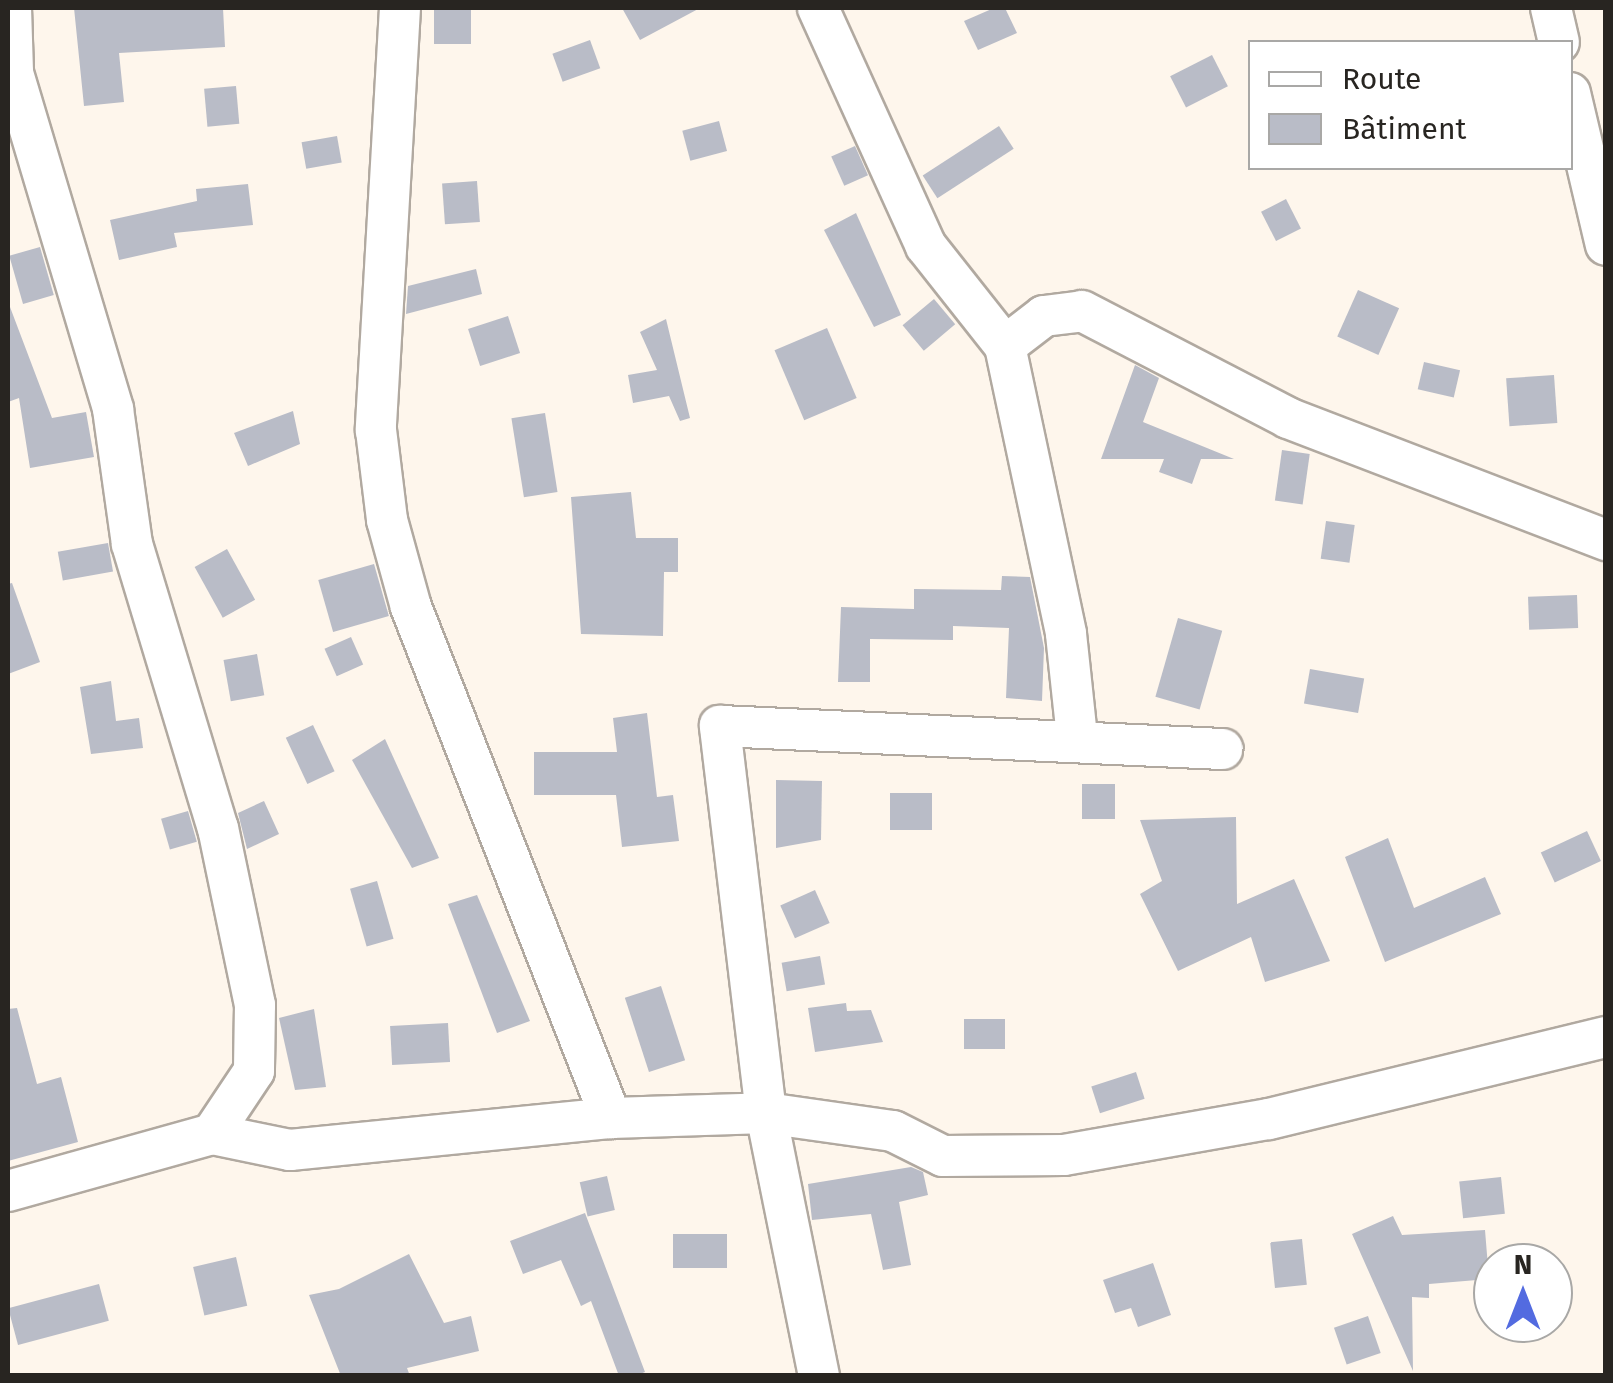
<!DOCTYPE html>
<meta charset="utf-8">
<style>
body{margin:0}
#map{position:relative;width:1613px;height:1383px;overflow:hidden;background:#fef6ec;font-family:"Fira Sans",sans-serif}
div>[style]{position:absolute}
[style*='--x']{left:calc(var(--x)*1px);top:calc(var(--y)*1px);width:calc(var(--w)*1px);rotate:calc(var(--a)*1deg)}
.building>*{inset:0;background:#b9bcc7;transform-origin:0 0}
.roads{filter:drop-shadow(2px 0 #b1a9a0) drop-shadow(-2px 0 #b1a9a0) drop-shadow(0 2px #b1a9a0) drop-shadow(0 -2px #b1a9a0)}
.minor>*{height:40px;margin:-20px;padding:0 20px;transform-origin:20px;border-radius:20px;background:#fff}
span{translate:-50% -50%;white-space:nowrap;text-align:center;line-height:1.15;-webkit-text-stroke:8px #fff;paint-order:stroke}
.frame{position:absolute;inset:0;border:10px solid #282521;pointer-events:none}
.legend{position:absolute;left:1248px;top:40px;width:325px;height:130px;box-sizing:border-box;background:#fff;border:2px solid #a9a8a6;margin:0;padding:12px 18px;list-style:none;font-size:30px;color:#282521}
.legend li{display:flex;align-items:center;gap:20px;height:50px}
.legend b{width:50px;border:2px solid #a9a8a6}
.north{position:absolute;left:1473px;top:1243px;width:100px;height:100px;box-sizing:border-box;background:#fff;border:2px solid #a9a8a6;border-radius:50%;rotate:0deg;font-size:28px;font-weight:700;line-height:40px;text-align:center;color:#282521}
.north::after{content:'';display:block;margin:auto;width:35px;height:45px;background:#536be0;clip-path:polygon(50% 0,100% 100%,50% 72%,0 100%)}
</style>
<div id="map">
<div class="building">
<i style="clip-path:polygon(74px 8px,223px 8px,225px 47px,119px 53px,124px 102px,84px 106px)"></i>
<i style="left:434px;top:8px;width:37px;height:36px"></i>
<i style="clip-path:polygon(622px 8px,700px 8px,640px 40px)"></i>
<i style="clip-path:polygon(994px 8px,1005px 8px,1017px 33px,978px 50px,964px 21px)"></i>
<i style="left:590px;top:40px;width:30px;height:40px;rotate:70deg"></i>
<i style="left:1212px;top:55px;width:35px;height:47px;rotate:63deg"></i>
<i style="left:236px;top:86px;width:38px;height:32px;rotate:85deg"></i>
<i style="left:719px;top:121px;width:31px;height:38px;rotate:75deg"></i>
<i style="left:999px;top:126px;width:27px;height:91px;rotate:57deg"></i>
<i style="left:337px;top:136px;width:27px;height:36px;rotate:80deg"></i>
<i style="left:855px;top:146px;width:32px;height:26px;rotate:66deg"></i>
<i style="left:477px;top:181px;width:41px;height:35px;rotate:86deg"></i>
<i style="clip-path:polygon(248px 184px,253px 225px,174px 233px,177px 247px,119px 260px,110px 220px,197px 201px,196px 189px)"></i>
<i style="left:1286px;top:199px;width:33px;height:28px;rotate:63deg"></i>
<i style="clip-path:polygon(856px 213px,901px 315px,874px 327px,824px 230px)"></i>
<i style="left:40px;top:247px;width:50px;height:32px;rotate:74deg"></i>
<i style="clip-path:polygon(476px 269px,482px 294px,406px 314px,408px 286px)"></i>
<i style="left:1358px;top:290px;width:45px;height:51px;rotate:24deg"></i>
<i style="left:934px;top:299px;width:33px;height:41px;rotate:50deg"></i>
<i style="clip-path:polygon(10px 307px,52px 418px,86px 412px,94px 457px,30px 468px,19px 398px,8px 402px)"></i>
<i style="left:508px;top:316px;width:39px;height:42px;rotate:72deg"></i>
<i style="clip-path:polygon(666px 319px,690px 418px,680px 421px,669px 396px,633px 403px,628px 375px,657px 370px,640px 332px)"></i>
<i style="left:827px;top:328px;width:76px;height:57px;rotate:67deg"></i>
<i style="left:1424px;top:362px;width:37px;height:28px;rotate:13deg"></i>
<i style="clip-path:polygon(1135px 365px,1159px 378px,1143px 422px,1234px 459px,1201px 459px,1192px 484px,1159px 472px,1164px 459px,1101px 459px)"></i>
<i style="left:1554px;top:375px;width:48px;height:48px;rotate:86deg"></i>
<i style="clip-path:polygon(293px 411px,300px 444px,248px 466px,234px 433px)"></i>
<i style="left:545px;top:413px;width:80px;height:34px;rotate:81deg"></i>
<i style="left:1282px;top:450px;width:28px;height:51px;rotate:8deg"></i>
<i style="clip-path:polygon(631px 492px,636px 538px,678px 538px,678px 572px,664px 572px,663px 636px,581px 634px,571px 497px)"></i>
<i style="left:1326px;top:521px;width:29px;height:38px;rotate:8deg"></i>
<i style="left:108px;top:543px;width:29px;height:51px;rotate:80deg"></i>
<i style="left:227px;top:549px;width:58px;height:37px;rotate:61deg"></i>
<i style="left:374px;top:564px;width:54px;height:58px;rotate:74deg"></i>
<i style="clip-path:polygon(1002px 576px,1030px 577px,1044px 648px,1042px 701px,1006px 698px,1009px 628px,953px 626px,953px 640px,870px 639px,870px 682px,838px 682px,841px 607px,914px 609px,914px 589px,1001px 590px)"></i>
<i style="clip-path:polygon(12px 583px,40px 662px,8px 674px,8px 584px)"></i>
<i style="left:1577px;top:595px;width:33px;height:49px;rotate:88deg"></i>
<i style="left:1178px;top:618px;width:46px;height:82px;rotate:16deg"></i>
<i style="left:351px;top:637px;width:30px;height:29px;rotate:66deg"></i>
<i style="left:257px;top:654px;width:42px;height:34px;rotate:80deg"></i>
<i style="left:1310px;top:669px;width:55px;height:35px;rotate:10deg"></i>
<i style="clip-path:polygon(111px 681px,116px 721px,139px 718px,143px 748px,91px 754px,80px 687px)"></i>
<i style="clip-path:polygon(647px 713px,657px 797px,673px 795px,679px 841px,622px 847px,616px 795px,534px 795px,534px 752px,617px 752px,613px 718px)"></i>
<i style="left:313px;top:725px;width:51px;height:30px;rotate:65deg"></i>
<i style="clip-path:polygon(385px 739px,439px 858px,412px 868px,352px 760px)"></i>
<i style="clip-path:polygon(776px 780px,822px 781px,821px 840px,776px 848px)"></i>
<i style="left:1082px;top:784px;width:33px;height:35px"></i>
<i style="left:890px;top:793px;width:42px;height:37px"></i>
<i style="clip-path:polygon(264px 801px,279px 834px,247px 849px,238px 813px)"></i>
<i style="left:188px;top:811px;width:32px;height:28px;rotate:74deg"></i>
<i style="clip-path:polygon(1236px 817px,1237px 904px,1294px 879px,1330px 961px,1265px 982px,1251px 937px,1178px 971px,1140px 894px,1162px 881px,1140px 820px)"></i>
<i style="left:1587px;top:831px;width:33px;height:51px;rotate:65deg"></i>
<i style="clip-path:polygon(1388px 838px,1414px 908px,1485px 877px,1501px 914px,1385px 962px,1345px 857px)"></i>
<i style="left:377px;top:881px;width:60px;height:28px;rotate:74deg"></i>
<i style="left:815px;top:890px;width:36px;height:38px;rotate:66deg"></i>
<i style="clip-path:polygon(477px 895px,530px 1021px,497px 1033px,448px 904px)"></i>
<i style="left:820px;top:956px;width:29px;height:39px;rotate:80deg"></i>
<i style="left:661px;top:986px;width:78px;height:38px;rotate:72deg"></i>
<i style="clip-path:polygon(846px 1003px,847px 1011px,871px 1010px,883px 1042px,815px 1052px,808px 1008px)"></i>
<i style="clip-path:polygon(17px 1008px,37px 1084px,61px 1077px,78px 1142px,8px 1161px,8px 1009px)"></i>
<i style="clip-path:polygon(314px 1009px,326px 1087px,295px 1090px,279px 1018px)"></i>
<i style="left:1005px;top:1019px;width:30px;height:41px;rotate:90deg"></i>
<i style="left:448px;top:1023px;width:39px;height:58px;rotate:87deg"></i>
<i style="left:1136px;top:1072px;width:28px;height:47px;rotate:72deg"></i>
<i style="clip-path:polygon(911px 1167px,923px 1172px,928px 1195px,899px 1202px,911px 1265px,883px 1270px,871px 1214px,812px 1220px,808px 1184px)"></i>
<i style="left:607px;top:1176px;width:35px;height:28px;rotate:77deg"></i>
<i style="left:1501px;top:1177px;width:37px;height:42px;rotate:84deg"></i>
<i style="clip-path:polygon(585px 1213px,645px 1372px,635px 1376px,619px 1376px,591px 1301px,581px 1306px,561px 1260px,523px 1274px,510px 1241px)"></i>
<i style="clip-path:polygon(1393px 1216px,1402px 1235px,1485px 1230px,1489px 1279px,1429px 1284px,1429px 1298px,1412px 1297px,1413px 1371px,1352px 1234px)"></i>
<i style="left:673px;top:1234px;width:54px;height:34px"></i>
<i style="left:1302px;top:1239px;width:46px;height:32px;rotate:84deg"></i>
<i style="clip-path:polygon(409px 1254px,444px 1323px,471px 1316px,479px 1351px,407px 1368px,410px 1376px,341px 1376px,309px 1295px,339px 1289px)"></i>
<i style="left:236px;top:1257px;width:50px;height:44px;rotate:77deg"></i>
<i style="clip-path:polygon(1153px 1263px,1171px 1315px,1138px 1327px,1131px 1308px,1115px 1313px,1103px 1280px)"></i>
<i style="left:99px;top:1284px;width:38px;height:94px;rotate:75deg"></i>
<i style="left:1368px;top:1316px;width:39px;height:36px;rotate:71deg"></i>
</div>
<div class="roads">
<div class="minor">
<i style="--x:11;--y:8;--w:65;--a:88.2"></i>
<i style="--x:13;--y:73;--w:351;--a:73.4"></i>
<i style="--x:113;--y:409;--w:136;--a:82"></i>
<i style="--x:132;--y:544;--w:297;--a:73.2"></i>
<i style="--x:218;--y:828;--w:181;--a:78.2"></i>
<i style="--x:255;--y:1005;--w:66;--a:90.9"></i>
<i style="--x:254;--y:1071;--w:76;--a:123.7"></i>
<i style="--x:400;--y:8;--w:423;--a:93.3"></i>
<i style="--x:376;--y:430;--w:91;--a:83"></i>
<i style="--x:387;--y:520;--w:90;--a:74.6"></i>
<i style="--x:411;--y:607;--w:549;--a:68.63"></i>
<i style="--x:818;--y:8;--w:261;--a:65.6"></i>
<i style="--x:926;--y:246;--w:127;--a:51.7"></i>
<i style="--x:1005;--y:346;--w:294;--a:78"></i>
<i style="--x:1066;--y:634;--w:104;--a:83.9"></i>
<i style="--x:1551;--y:8;--w:35;--a:77"></i>
<i style="--x:1570;--y:93;--w:156;--a:76.7"></i>
<i style="--x:1005;--y:346;--w:49;--a:-37.6"></i>
<i style="--x:1044;--y:316;--w:38;--a:-7"></i>
<i style="--x:1082;--y:311;--w:232;--a:27.4"></i>
<i style="--x:1288;--y:418;--w:341;--a:21"></i>
<i style="--x:8;--y:1191;--w:212;--a:-15.6"></i>
<i style="--x:212;--y:1134;--w:80;--a:11.6"></i>
<i style="--x:290;--y:1150;--w:323;--a:-5.7"></i>
<i style="--x:611;--y:1118;--w:155;--a:-1.8"></i>
<i style="--x:766;--y:1113;--w:128;--a:8.1"></i>
<i style="--x:893;--y:1131;--w:56;--a:26.6"></i>
<i style="--x:943;--y:1156;--w:121;--a:-0.5"></i>
<i style="--x:1064;--y:1155;--w:208;--a:-10"></i>
<i style="--x:1269;--y:1119;--w:347;--a:-13.7"></i>
<i style="--x:819;--y:1376;--w:268;--a:-101.4"></i>
<i style="--x:766;--y:1113;--w:390;--a:-96.8"></i>
<i style="--x:720;--y:726;--w:503;--a:2.62"></i>
</div>
</div>
<div class="frame"></div>
<ul class="legend">
<li><b style="height:12px;background:#fff"></b>Route</li>
<li><b style="height:28px;background:#b9bcc7"></b>Bâtiment</li>
</ul>
<div class="north">N</div>
</div>
